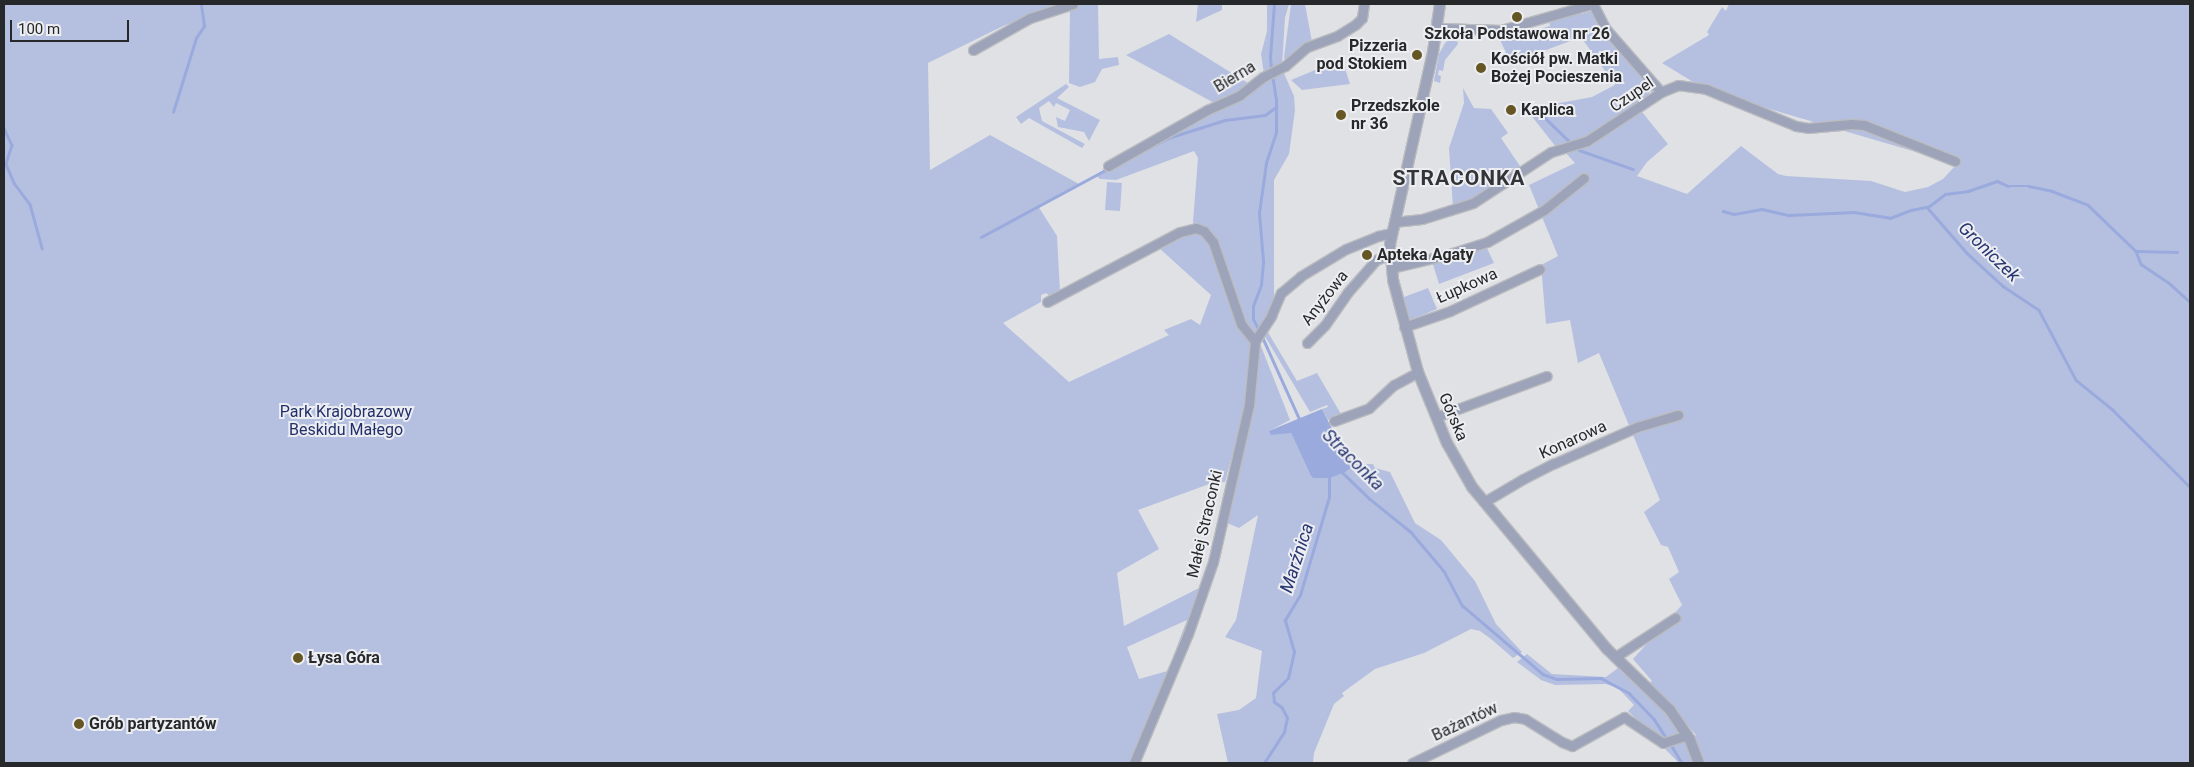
<!DOCTYPE html>
<meta charset="utf-8">
<style>
body{margin:0}
#map{position:relative;width:2194px;height:767px;overflow:hidden;background:#e0e1e5;font-family:Roboto,sans-serif}
div>[style]{position:absolute}
[style*='--x']{left:calc(var(--x)*1px);top:calc(var(--y)*1px);width:calc(var(--w)*1px);rotate:calc(var(--a)*1deg)}
.green>*{inset:0;background:#b5c0e1;transform-origin:0 0}
.water>*{inset:0;background:#9aaadc}
.stream>*{height:2.5px;margin:-1.25px;padding:0 1.25px;transform-origin:1.25px;border-radius:1.25px;background:#9aaadc}
.roads{filter:drop-shadow(1px 0 #bbbcbf) drop-shadow(-1px 0 #bbbcbf) drop-shadow(0 1px #bbbcbf) drop-shadow(0 -1px #bbbcbf)}
.minor>*{height:9px;margin:-4.5px;padding:0 4.5px;transform-origin:4.5px;border-radius:4.5px;background:#9da4ba}
.tertiary>*{height:10px;margin:-5px;padding:0 5px;transform-origin:5px;border-radius:5px;background:#9da4ba}
.dots>*{width:14px;height:14px;translate:-50% -50%;box-sizing:border-box;border:2px solid #edeef2;border-radius:50%}
span{translate:-50% -50%;white-space:nowrap;text-align:center;line-height:1.15;-webkit-text-stroke:4px #edeef2;paint-order:stroke}
.poi-label{font-size:16px;color:#272829;font-weight:700}
.right{translate:-100% -50%;text-align:right}
.left{translate:0 -50%;text-align:left}
.street-label{font-size:16px;color:#272829}
.park-label{font-size:16px;color:#222f6a}
.water-label{font-size:18px;color:#283672;font-style:italic}
.district-label{font-size:21px;color:#333438;font-weight:700;letter-spacing:1px}
.frame{position:absolute;inset:0;border:5px solid #272829;pointer-events:none}
.scale{position:absolute;left:10px;top:20px;width:119px;height:22px;box-sizing:border-box;border:2px solid #272829;border-top:0;padding-left:6px;font-size:15px;line-height:18px;white-space:nowrap;color:#272829;-webkit-text-stroke:4px #edeef2;paint-order:stroke}
</style>
<div id="map">
<div class="green">
<i style="clip-path:polygon(4px 4px,1057px 4px,1056px 7px,1003px 26px,928px 63px,930px 170px,990px 135px,1079px 184px,1038px 206px,1057px 236px,1060px 292px,1051px 297px,1046px 293px,1041px 295px,1041px 302px,1003px 323px,1069px 382px,1169px 335px,1164px 330px,1191px 319px,1200px 325px,1211px 295px,1158px 247px,1196px 230px,1209px 238px,1250px 343px,1245px 408px,1225px 482px,1212px 483px,1138px 510px,1159px 549px,1117px 573px,1124px 626px,1199px 588px,1206px 567px,1207px 568px,1179px 648px,1176px 649px,1187px 620px,1127px 647px,1139px 679px,1171px 670px,1131px 763px,4px 763px)"></i>
<i style="clip-path:polygon(1079px 4px,1098px 4px,1099px 59px,1118px 57px,1119px 65px,1102px 69px,1095px 82px,1080px 87px,1069px 83px,1070px 8px)"></i>
<i style="clip-path:polygon(1198px 4px,1222px 4px,1222px 10px,1196px 22px)"></i>
<i style="clip-path:polygon(1267px 4px,1289px 4px,1285px 18px,1282px 66px,1264px 74px,1261px 54px,1267px 31px)"></i>
<i style="clip-path:polygon(1291px 4px,1305px 4px,1312px 42px,1286px 62px,1284px 57px)"></i>
<i style="clip-path:polygon(1729px 4px,2190px 4px,2190px 763px,1704px 763px,1694px 737px,1696px 735px,1650px 683px,1652px 681px,1633px 659px,1682px 605px,1669px 579px,1679px 572px,1668px 547px,1661px 545px,1644px 512px,1660px 500px,1599px 353px,1578px 363px,1570px 320px,1546px 324px,1541px 265px,1558px 256px,1529px 185px,1575px 163px,1563px 150px,1647px 106px,1649px 107px,1642px 112px,1668px 144px,1647px 162px,1637px 176px,1687px 194px,1741px 146px,1778px 174px,1786px 176px,1871px 181px,1905px 192px,1928px 187px,1943px 179px,1957px 164px,1708px 91px,1662px 63px,1709px 35px,1707px 32px,1722px 7px,1726px 11px)"></i>
<i style="clip-path:polygon(1592px 11px,1655px 90px,1653px 93px,1650px 91px,1648px 96px,1595px 134px,1556px 147px,1530px 114px,1538px 107px,1592px 97px,1615px 85px,1581px 37px,1511px 63px,1500px 40px,1550px 26px,1549px 21px,1580px 12px,1581px 14px)"></i>
<i style="clip-path:polygon(1169px 34px,1251px 85px,1216px 104px,1126px 55px)"></i>
<i style="clip-path:polygon(1450px 39px,1458px 42px,1458px 44px,1445px 60px,1443px 71px,1439px 70px,1438px 75px,1441px 76px,1440px 83px,1434px 81px,1439px 54px,1445px 43px)"></i>
<i style="clip-path:polygon(1342px 59px,1350px 84px,1302px 90px,1291px 80px)"></i>
<i style="clip-path:polygon(1283px 71px,1294px 96px,1295px 110px,1289px 154px,1274px 180px,1274px 296px,1269px 311px,1257px 332px,1253px 333px,1246px 327px,1218px 245px,1193px 222px,1198px 158px,1194px 151px,1116px 180px,1100px 179px,1095px 175px)"></i>
<i style="clip-path:polygon(1066px 84px,1069px 87px,1057px 98px,1100px 120px,1089px 141px,1084px 132px,1058px 127px,1056px 117px,1065px 121px,1070px 110px,1056px 103px,1054px 107px,1049px 101px,1039px 108px,1042px 121px,1085px 144px,1082px 148px,1029px 118px,1021px 124px,1016px 117px)"></i>
<i style="clip-path:polygon(1463px 88px,1474px 108px,1491px 109px,1508px 133px,1501px 138px,1522px 169px,1495px 188px,1453px 208px,1449px 148px,1464px 103px)"></i>
<i style="left:1107px;top:182px;width:15px;height:28px;rotate:4deg"></i>
<i style="clip-path:polygon(1485px 244px,1494px 263px,1439px 284px,1432px 261px)"></i>
<i style="clip-path:polygon(1428px 288px,1437px 309px,1410px 320px,1404px 297px)"></i>
<i style="clip-path:polygon(1266px 329px,1297px 381px,1317px 373px,1341px 414px,1328px 420px,1322px 409px,1328px 407px,1327px 405px,1310px 412px,1263px 333px)"></i>
<i style="clip-path:polygon(1259px 341px,1290px 420px,1269px 431px,1291px 433px,1310px 474px,1354px 462px,1351px 458px,1361px 464px,1373px 464px,1375px 468px,1390px 472px,1415px 523px,1441px 540px,1475px 581px,1496px 624px,1522px 652px,1513px 658px,1491px 639px,1480px 631px,1471px 629px,1424px 653px,1375px 669px,1342px 693px,1344px 696px,1334px 704px,1314px 753px,1313px 763px,1228px 763px,1217px 714px,1239px 710px,1256px 698px,1262px 651px,1225px 637px,1236px 620px,1258px 515px,1239px 528px,1227px 523px,1229px 501px,1241px 451px,1244px 449px)"></i>
<i style="clip-path:polygon(1527px 654px,1552px 674px,1606px 677px,1618px 668px,1660px 707px,1680px 734px,1665px 741px,1649px 731px,1628px 711px,1634px 705px,1618px 688px,1606px 684px,1555px 685px,1541px 680px,1517px 662px)"></i>
<i style="clip-path:polygon(1684px 740px,1688px 747px,1693px 763px,1679px 763px,1664px 748px,1666px 745px)"></i>
</div>
<div class="water">
<i style="clip-path:polygon(1322px 409px,1341px 446px,1354px 462px,1352px 467px,1345px 472px,1330px 478px,1313px 478px,1310px 474px,1291px 433px,1271px 435px,1269px 431px)"></i>
</div>
<div class="stream">
<i style="--x:1271;--y:69;--w:12;--a:-95"></i>
<i style="--x:1270;--y:57;--w:53;--a:-85.7"></i>
<i style="--x:1538;--y:111;--w:45;--a:44.1"></i>
<i style="--x:173;--y:112;--w:77;--a:-72.7"></i>
<i style="--x:196;--y:38;--w:14;--a:-56"></i>
<i style="--x:204;--y:26;--w:22;--a:-98"></i>
<i style="--x:4;--y:128;--w:19;--a:65"></i>
<i style="--x:12;--y:145;--w:20;--a:108"></i>
<i style="--x:6;--y:164;--w:21;--a:67"></i>
<i style="--x:14;--y:183;--w:26;--a:53"></i>
<i style="--x:30;--y:204;--w:46;--a:74.7"></i>
<i style="--x:1579;--y:150;--w:57;--a:19.4"></i>
<i style="--x:1143;--y:151;--w:28;--a:-27"></i>
<i style="--x:1168;--y:138;--w:60;--a:-17.5"></i>
<i style="--x:1225;--y:120;--w:40;--a:-7.1"></i>
<i style="--x:1265;--y:115;--w:14;--a:-36"></i>
<i style="--x:1928;--y:207;--w:21;--a:-37"></i>
<i style="--x:1945;--y:194;--w:23;--a:-7"></i>
<i style="--x:1968;--y:191;--w:31;--a:-19"></i>
<i style="--x:1997;--y:181;--w:12;--a:24"></i>
<i style="--x:2008;--y:186;--w:21;--a:0"></i>
<i style="--x:2029;--y:186;--w:24;--a:12"></i>
<i style="--x:2052;--y:191;--w:39;--a:21"></i>
<i style="--x:2088;--y:205;--w:66;--a:43.8"></i>
<i style="--x:2136;--y:251;--w:14;--a:69"></i>
<i style="--x:2141;--y:264;--w:32;--a:34"></i>
<i style="--x:2168;--y:282;--w:30;--a:42"></i>
<i style="--x:1723;--y:211;--w:11;--a:15"></i>
<i style="--x:1734;--y:214;--w:28;--a:-10"></i>
<i style="--x:1762;--y:209;--w:28;--a:13"></i>
<i style="--x:1789;--y:215;--w:65;--a:-2.6"></i>
<i style="--x:1854;--y:212;--w:36;--a:9"></i>
<i style="--x:1890;--y:218;--w:22;--a:-21"></i>
<i style="--x:1911;--y:210;--w:16;--a:-11"></i>
<i style="--x:1927;--y:207;--w:61;--a:49"></i>
<i style="--x:1967;--y:253;--w:49;--a:42.5"></i>
<i style="--x:2003;--y:286;--w:43;--a:33.7"></i>
<i style="--x:2039;--y:310;--w:79;--a:62.1"></i>
<i style="--x:2076;--y:380;--w:46;--a:38.9"></i>
<i style="--x:2112;--y:409;--w:110;--a:45"></i>
<i style="--x:981;--y:237;--w:145;--a:-28.3"></i>
<i style="--x:2136;--y:251;--w:41;--a:1.4"></i>
<i style="--x:1259;--y:331;--w:13;--a:-117"></i>
<i style="--x:1253;--y:319;--w:13;--a:-90"></i>
<i style="--x:1253;--y:306;--w:22;--a:-69"></i>
<i style="--x:1261;--y:285;--w:24;--a:-85"></i>
<i style="--x:1263;--y:261;--w:48;--a:-94.8"></i>
<i style="--x:1259;--y:213;--w:50;--a:-82"></i>
<i style="--x:1266;--y:163;--w:33;--a:-72"></i>
<i style="--x:1276;--y:132;--w:32;--a:-90"></i>
<i style="--x:1276;--y:100;--w:25;--a:-99"></i>
<i style="--x:1262;--y:336;--w:92;--a:65.7"></i>
<i style="--x:1342;--y:472;--w:39;--a:44"></i>
<i style="--x:1370;--y:499;--w:53;--a:38.8"></i>
<i style="--x:1411;--y:532;--w:51;--a:49.8"></i>
<i style="--x:1444;--y:571;--w:40;--a:62"></i>
<i style="--x:1463;--y:606;--w:105;--a:40.4"></i>
<i style="--x:1543;--y:674;--w:15;--a:20"></i>
<i style="--x:1557;--y:679;--w:44;--a:-1.3"></i>
<i style="--x:1601;--y:678;--w:32;--a:28"></i>
<i style="--x:1629;--y:693;--w:36;--a:46"></i>
<i style="--x:1654;--y:719;--w:24;--a:57"></i>
<i style="--x:1670;--y:743;--w:23;--a:59"></i>
<i style="--x:1264;--y:763;--w:37;--a:-57"></i>
<i style="--x:1284;--y:732;--w:14;--a:-78"></i>
<i style="--x:1287;--y:718;--w:11;--a:-117"></i>
<i style="--x:1282;--y:708;--w:10;--a:-143"></i>
<i style="--x:1274;--y:702;--w:9;--a:-96"></i>
<i style="--x:1273;--y:693;--w:21;--a:-45"></i>
<i style="--x:1288;--y:678;--w:27;--a:-77"></i>
<i style="--x:1294;--y:652;--w:33;--a:-106"></i>
<i style="--x:1285;--y:620;--w:29;--a:-59"></i>
<i style="--x:1300;--y:595;--w:102;--a:-73.5"></i>
<i style="--x:1329;--y:497;--w:21;--a:-90"></i>
</div>
<div class="roads">
<div class="minor">
<i style="--x:1593;--y:4;--w:27;--a:63"></i>
<i style="--x:1605;--y:28;--w:85;--a:48.8"></i>
<i style="--x:1438;--y:28;--w:63;--a:1.8"></i>
<i style="--x:1501;--y:30;--w:95;--a:-15.9"></i>
<i style="--x:973;--y:50;--w:65;--a:-29.3"></i>
<i style="--x:1030;--y:18;--w:45;--a:-18"></i>
<i style="--x:1108;--y:166;--w:114;--a:-29.5"></i>
<i style="--x:1207;--y:110;--w:36;--a:-24"></i>
<i style="--x:1240;--y:95;--w:29;--a:-38"></i>
<i style="--x:1263;--y:77;--w:25;--a:-27"></i>
<i style="--x:1285;--y:66;--w:29;--a:-41"></i>
<i style="--x:1307;--y:47;--w:32;--a:-20"></i>
<i style="--x:1337;--y:36;--w:22;--a:-32"></i>
<i style="--x:1356;--y:24;--w:8;--a:-45"></i>
<i style="--x:1362;--y:18;--w:14;--a:-82"></i>
<i style="--x:1394;--y:222;--w:28;--a:-6"></i>
<i style="--x:1422;--y:219;--w:53;--a:-17.4"></i>
<i style="--x:1473;--y:203;--w:93;--a:-33.2"></i>
<i style="--x:1551;--y:152;--w:38;--a:-17"></i>
<i style="--x:1587;--y:141;--w:89;--a:-33.5"></i>
<i style="--x:1661;--y:92;--w:18;--a:-22"></i>
<i style="--x:1678;--y:85;--w:28;--a:8"></i>
<i style="--x:1706;--y:89;--w:97;--a:22.3"></i>
<i style="--x:1796;--y:126;--w:12;--a:9"></i>
<i style="--x:1808;--y:128;--w:44;--a:-5.2"></i>
<i style="--x:1852;--y:124;--w:12;--a:5"></i>
<i style="--x:1864;--y:125;--w:98;--a:21.6"></i>
<i style="--x:1391;--y:268;--w:57;--a:-13.3"></i>
<i style="--x:1446;--y:255;--w:43;--a:-17.6"></i>
<i style="--x:1487;--y:242;--w:65;--a:-29.3"></i>
<i style="--x:1544;--y:210;--w:51;--a:-38.7"></i>
<i style="--x:1047;--y:302;--w:150;--a:-27.8"></i>
<i style="--x:1180;--y:232;--w:16;--a:-14"></i>
<i style="--x:1196;--y:228;--w:9;--a:21"></i>
<i style="--x:1204;--y:231;--w:14;--a:51"></i>
<i style="--x:1213;--y:242;--w:87;--a:71.1"></i>
<i style="--x:1241;--y:324;--w:22;--a:51"></i>
<i style="--x:1404;--y:327;--w:49;--a:-19.2"></i>
<i style="--x:1450;--y:311;--w:99;--a:-25"></i>
<i style="--x:1307;--y:343;--w:25;--a:-45"></i>
<i style="--x:1325;--y:325;--w:40;--a:-55.1"></i>
<i style="--x:1348;--y:292;--w:43;--a:-48.8"></i>
<i style="--x:1376;--y:260;--w:15;--a:-23"></i>
<i style="--x:1436;--y:417;--w:118;--a:-20.3"></i>
<i style="--x:1334;--y:421;--w:37;--a:-20"></i>
<i style="--x:1369;--y:408;--w:34;--a:-43"></i>
<i style="--x:1394;--y:385;--w:27;--a:-28"></i>
<i style="--x:1484;--y:502;--w:45;--a:-30.5"></i>
<i style="--x:1523;--y:479;--w:34;--a:-27"></i>
<i style="--x:1553;--y:464;--w:92;--a:-23.8"></i>
<i style="--x:1637;--y:427;--w:43;--a:-16.3"></i>
<i style="--x:1615;--y:657;--w:72;--a:-33"></i>
<i style="--x:1134;--y:763;--w:140;--a:-67.3"></i>
<i style="--x:1188;--y:634;--w:76;--a:-70.9"></i>
<i style="--x:1213;--y:562;--w:161;--a:-77.1"></i>
<i style="--x:1249;--y:405;--w:64;--a:-84.6"></i>
<i style="--x:1255;--y:341;--w:30;--a:-57"></i>
<i style="--x:1271;--y:316;--w:25;--a:-67"></i>
<i style="--x:1281;--y:293;--w:26;--a:-40"></i>
<i style="--x:1301;--y:276;--w:52;--a:-31"></i>
<i style="--x:1346;--y:249;--w:35;--a:-22"></i>
<i style="--x:1378;--y:236;--w:13;--a:-13"></i>
<i style="--x:1412;--y:763;--w:99;--a:-25.8"></i>
<i style="--x:1501;--y:720;--w:13;--a:-13"></i>
<i style="--x:1514;--y:717;--w:11;--a:10"></i>
<i style="--x:1525;--y:719;--w:44;--a:31.9"></i>
<i style="--x:1562;--y:742;--w:11;--a:22"></i>
<i style="--x:1572;--y:746;--w:60;--a:-29.1"></i>
<i style="--x:1624;--y:717;--w:47;--a:33.7"></i>
<i style="--x:1663;--y:743;--w:25;--a:-18"></i>
</div>
<div class="tertiary">
<i style="--x:1440;--y:4;--w:49;--a:98.3"></i>
<i style="--x:1433;--y:52;--w:197;--a:102.6"></i>
<i style="--x:1390;--y:244;--w:36;--a:85"></i>
<i style="--x:1393;--y:280;--w:95;--a:74.8"></i>
<i style="--x:1418;--y:372;--w:77;--a:67.8"></i>
<i style="--x:1447;--y:443;--w:51;--a:60.4"></i>
<i style="--x:1472;--y:487;--w:211;--a:50.2"></i>
<i style="--x:1607;--y:649;--w:88;--a:44.1"></i>
<i style="--x:1670;--y:710;--w:36;--a:56"></i>
<i style="--x:1690;--y:740;--w:25;--a:69"></i>
</div>
</div>
<div class="dots">
<i style="left:1517px;top:17px;background:#655623"></i>
<i style="left:1417px;top:55px;background:#655623"></i>
<i style="left:1481px;top:68px;background:#655623"></i>
<i style="left:1511px;top:110px;background:#655623"></i>
<i style="left:1341px;top:115px;background:#655623"></i>
<i style="left:1367px;top:255px;background:#655623"></i>
<i style="left:298px;top:658px;background:#655623"></i>
<i style="left:79px;top:724px;background:#655623"></i>
</div>
<div class="poi-label">
<span style="left:1517px;top:34px">Szkoła Podstawowa nr 26</span>
<span class="right" style="left:1407px;top:55px">Pizzeria<br>pod Stokiem</span>
<span class="left" style="left:1491px;top:68px">Kościół pw. Matki<br>Bożej Pocieszenia</span>
<span class="left" style="left:1351px;top:115px">Przedszkole<br>nr 36</span>
<span class="left" style="left:1521px;top:110px">Kaplica</span>
<span class="left" style="left:1377px;top:255px">Apteka Agaty</span>
<span class="left" style="left:308px;top:658px">Łysa Góra</span>
<span class="left" style="left:89px;top:724px">Grób partyzantów</span>
</div>
<div class="street-label">
<span style="left:1235px;top:77px;rotate:-31deg">Bierna</span>
<span style="left:1632px;top:95px;rotate:-34deg">Czupel</span>
<span style="left:1467px;top:286px;rotate:-24deg">Łupkowa</span>
<span style="left:1325px;top:298px;rotate:-52deg">Anyżowa</span>
<span style="left:1453px;top:417px;rotate:67deg">Górska</span>
<span style="left:1573px;top:440px;rotate:-24deg">Konarowa</span>
<span style="left:1205px;top:524px;rotate:-77deg">Małej Straconki</span>
<span style="left:1465px;top:722px;rotate:-25deg">Bażantów</span>
</div>
<div class="park-label">
<span style="left:346px;top:421px">Park Krajobrazowy<br>Beskidu Małego</span>
</div>
<div class="water-label">
<span style="left:1989px;top:252px;rotate:44deg">Groniczek</span>
<span style="left:1353px;top:460px;rotate:45deg">Straconka</span>
<span style="left:1297px;top:558px;rotate:-72deg">Marźnica</span>
</div>
<div class="district-label">
<span style="left:1459px;top:178px">STRACONKA</span>
</div>
<div class="frame"></div>
<div class="scale">100 m</div>
</div>
